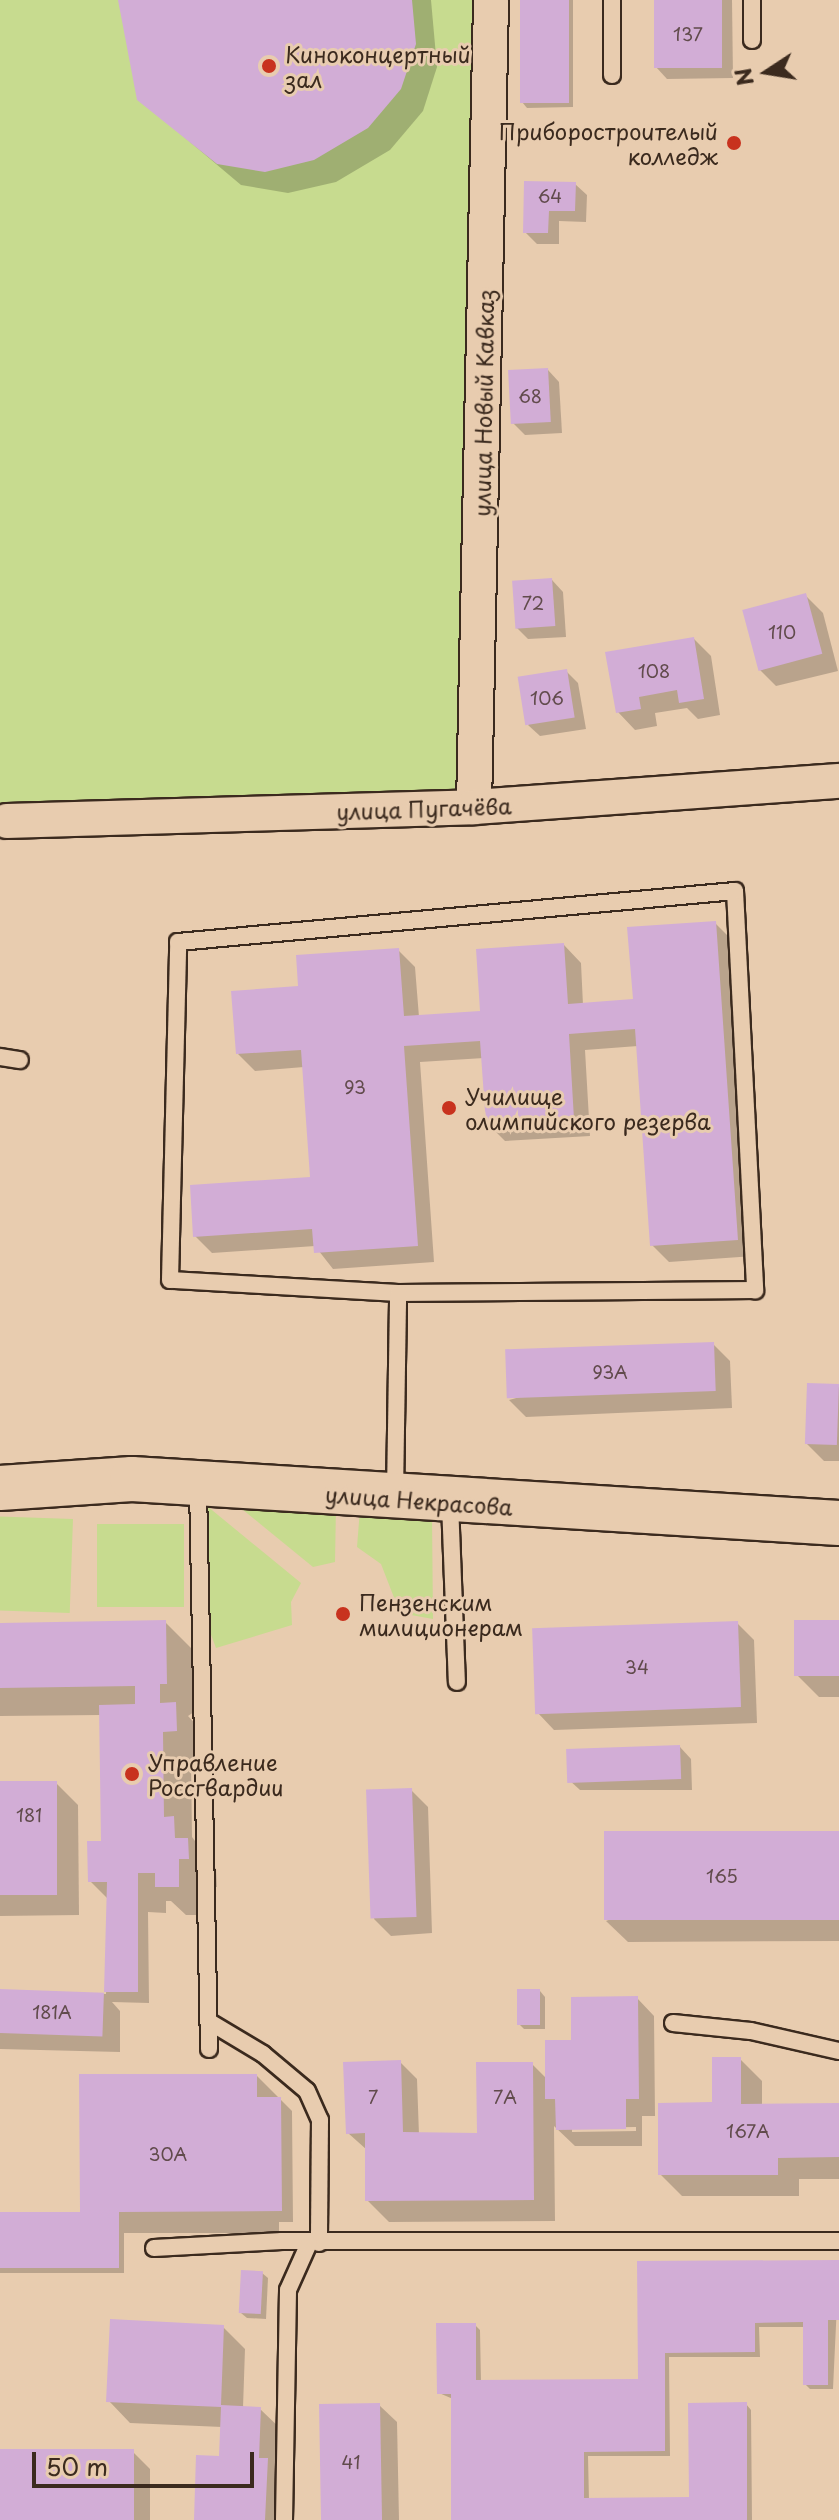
<!DOCTYPE html>
<meta charset="utf-8">
<style>
body{margin:0}
#map{position:relative;width:839px;height:2520px;overflow:hidden;background:#e8ccaf;font-family:"Playpen Sans",sans-serif}
div>[style]{position:absolute}
[style*='--x']{left:calc(var(--x)*1px);top:calc(var(--y)*1px);width:calc(var(--w)*1px);rotate:calc(var(--a)*1deg)}
.green>*{inset:0;background:#c7db8f;transform-origin:0 0}
.shadow>*{inset:0;background:#0003}
.building>*{inset:0;background:#d2add6;transform-origin:0 0}
.roads{filter:drop-shadow(2px 0 #3b2a1e) drop-shadow(-2px 0 #3b2a1e) drop-shadow(0 2px #3b2a1e) drop-shadow(0 -2px #3b2a1e)}
.lane>*{height:16px;margin:-8px;padding:0 8px;transform-origin:8px;border-radius:8px;background:#e8ccaf}
.street>*{height:34px;margin:-17px;padding:0 17px;transform-origin:17px;border-radius:17px;background:#e8ccaf}
.secondary>*{height:44px;margin:-22px;padding:0 22px;transform-origin:22px;border-radius:22px;background:#e8ccaf}
.dots>*{width:22px;height:22px;translate:-50% -50%;box-sizing:border-box;border:4px solid #e8ccaf;border-radius:50%}
span{translate:-50% -50%;white-space:nowrap;text-align:center;line-height:1.15;-webkit-text-stroke:6px #e8ccaf;paint-order:stroke}
.number-label{font-size:18px;color:#614b4c}
.number-label span{-webkit-text-stroke-width:0}
.poi-label{font-size:22px;color:#3b2a1e}
.left{translate:0 -50%;text-align:left}
.right{translate:-100% -50%;text-align:right}
.street-label{font-size:22px;color:#3b2a1e}
.north{position:absolute;left:727px;top:32px;width:80px;height:80px;-webkit-text-stroke:6px #e8ccaf;paint-order:stroke;rotate:258deg;font-size:22px;font-weight:700;line-height:32px;text-align:center;color:#3b2a1e}
.north::after{content:'';display:block;margin:auto;width:28px;height:36px;background:#3b2a1e;clip-path:polygon(50% 0,100% 100%,50% 72%,0 100%)}
.scale{position:absolute;left:32px;top:2452px;width:222px;height:36px;box-sizing:border-box;border:4px solid #3b2a1e;border-top:0;padding-left:10px;font-size:24px;line-height:28px;white-space:nowrap;color:#3b2a1e;-webkit-text-stroke:6px #e8ccaf;paint-order:stroke}
</style>
<div id="map">
<div class="green">
<i style="left:0;top:0;width:487px;height:813px"></i>
<i style="clip-path:polygon(226px 1496px,336px 1507px,335px 1562px,313px 1567px)"></i>
<i style="clip-path:polygon(207px 1506px,301px 1583px,291px 1602px,292px 1625px,216px 1648px,210px 1632px)"></i>
<i style="clip-path:polygon(360px 1509px,432px 1516px,433px 1619px,400px 1613px,381px 1564px,357px 1547px)"></i>
<i style="left:73px;top:1519px;width:94px;height:73px;rotate:92deg"></i>
<i style="left:97px;top:1524px;width:87px;height:83px"></i>
</div>
<div class="shadow">
<i style="clip-path:polygon(122px 0,431px 0,437px 67px,423px 111px,390px 150px,336px 182px,288px 193px,241px 185px,139px 99px)"></i>
<i style="clip-path:polygon(522px 0,573px 0,573px 107px,527px 108px,522px 102px)"></i>
<i style="clip-path:polygon(656px 0,732px 0,733px 78px,667px 79px,656px 67px)"></i>
<i style="clip-path:polygon(575px 184px,587px 195px,586px 222px,559px 221px,559px 244px,537px 244px,525px 232px)"></i>
<i style="clip-path:polygon(548px 370px,559px 382px,562px 433px,525px 435px,513px 423px)"></i>
<i style="clip-path:polygon(552px 580px,563px 592px,566px 637px,528px 639px,516px 627px)"></i>
<i style="clip-path:polygon(806px 596px,823px 613px,838px 671px,776px 686px,759px 669px)"></i>
<i style="clip-path:polygon(694px 639px,711px 656px,720px 715px,698px 719px,687px 708px,655px 713px,657px 726px,635px 730px,618px 712px)"></i>
<i style="clip-path:polygon(566px 671px,578px 683px,586px 729px,540px 736px,528px 725px)"></i>
<i style="clip-path:polygon(715px 923px,732px 940px,754px 1256px,669px 1262px,652px 1245px,638px 1046px,585px 1050px,590px 1136px,505px 1141px,488px 1124px,484px 1058px,420px 1062px,434px 1262px,333px 1269px,315px 1246px,212px 1253px,195px 1236px,312px 1179px,304px 1067px,255px 1071px,238px 1054px,300px 988px,398px 950px,415px 967px,419px 1017px,483px 1013px,564px 945px,581px 963px,583px 1005px,635px 1001px)"></i>
<i style="clip-path:polygon(713px 1344px,730px 1361px,732px 1408px,526px 1417px,509px 1400px)"></i>
<i style="clip-path:polygon(839px 1386px,839px 1461px,824px 1461px,807px 1444px)"></i>
<i style="clip-path:polygon(165px 1622px,194px 1651px,194px 1712px,188px 1716px,204px 1733px,205px 1759px,191px 1760px,192px 1837px,216px 1869px,217px 1887px,206px 1887px,207px 1915px,186px 1915px,171px 1901px,166px 1901px,166px 1913px,148px 1912px,149px 2003px,112px 2002px,120px 2011px,120px 2052px,0 2049px,0 1991px,106px 1994px,109px 1900px,90px 1881px,103px 1843px,101px 1715px,0 1716px,0 1625px)"></i>
<i style="clip-path:polygon(839px 1622px,839px 1697px,819px 1697px,797px 1675px)"></i>
<i style="clip-path:polygon(737px 1623px,754px 1640px,757px 1723px,554px 1730px,537px 1712px)"></i>
<i style="clip-path:polygon(680px 1747px,691px 1759px,692px 1790px,580px 1790px,568px 1779px)"></i>
<i style="clip-path:polygon(0 1783px,56px 1783px,78px 1805px,79px 1915px,0 1916px)"></i>
<i style="clip-path:polygon(411px 1790px,428px 1807px,432px 1933px,391px 1936px,374px 1919px)"></i>
<i style="clip-path:polygon(839px 1833px,839px 1941px,628px 1942px,606px 1921px)"></i>
<i style="clip-path:polygon(540px 1991px,545px 1997px,545px 2029px,524px 2029px,519px 2024px)"></i>
<i style="clip-path:polygon(evenodd,637px 1998px,654px 2016px,655px 2116px,642px 2116px,642px 2146px,575px 2146px,554px 2126px,555px 2221px,389px 2222px,367px 2200px,367px 2150px,348px 2133px,400px 2062px,417px 2079px,419px 2135px,479px 2135px,532px 2064px,547px 2079px,637px 1998px,636px 2127px,636px 2131px,572px 2132px,572px 2128px,636px 2127px)"></i>
<i style="clip-path:polygon(740px 2059px,762px 2081px,762px 2106px,839px 2105px,839px 2179px,799px 2179px,799px 2196px,682px 2196px,660px 2174px,714px 2104px)"></i>
<i style="clip-path:polygon(257px 2076px,292px 2111px,293px 2222px,279px 2222px,279px 2233px,124px 2233px,124px 2273px,0 2273px,0 2214px,84px 2214px)"></i>
<i style="clip-path:polygon(839px 2262px,833px 2389px,810px 2389px,805px 2384px,805px 2327px,759px 2327px,760px 2357px,669px 2357px,670px 2456px,588px 2456px,589px 2500px,691px 2499px,746px 2404px,751px 2410px,752px 2520px,453px 2520px,453px 2399px,439px 2393px,475px 2325px,480px 2330px,481px 2382px,640px 2381px,639px 2263px)"></i>
<i style="clip-path:polygon(262px 2273px,268px 2278px,266px 2319px,247px 2318px,241px 2313px)"></i>
<i style="clip-path:polygon(223px 2327px,245px 2349px,243px 2408px,260px 2409px,282px 2430px,287px 2520px,196px 2520px,221px 2458px,222px 2427px,130px 2423px,109px 2401px)"></i>
<i style="clip-path:polygon(379px 2405px,397px 2422px,399px 2520px,325px 2520px)"></i>
<i style="clip-path:polygon(0 2451px,133px 2452px,150px 2469px,150px 2520px,0 2520px)"></i>
</div>
<div class="building">
<i style="clip-path:polygon(118px 0,412px 0,416px 44px,401px 89px,368px 128px,314px 160px,265px 172px,217px 164px,137px 100px)"></i>
<i style="left:520px;top:0;width:49px;height:103px"></i>
<i style="left:654px;top:0;width:68px;height:68px"></i>
<i style="clip-path:polygon(524px 181px,576px 182px,575px 211px,549px 211px,548px 233px,523px 233px)"></i>
<i style="left:548px;top:368px;width:54px;height:40px;rotate:87deg"></i>
<i style="left:552px;top:578px;width:48px;height:40px;rotate:86deg"></i>
<i style="left:806px;top:593px;width:63px;height:66px;rotate:75deg"></i>
<i style="clip-path:polygon(694px 637px,704px 699px,679px 703px,677px 690px,639px 697px,641px 709px,616px 713px,605px 652px)"></i>
<i style="left:567px;top:669px;width:49px;height:50px;rotate:81deg"></i>
<i style="clip-path:polygon(716px 921px,738px 1240px,650px 1246px,635px 1029px,569px 1034px,574px 1119px,486px 1125px,480px 1041px,404px 1046px,418px 1246px,314px 1253px,312px 1229px,193px 1237px,190px 1185px,310px 1177px,301px 1050px,236px 1054px,231px 991px,298px 986px,296px 955px,399px 948px,404px 1016px,480px 1011px,476px 949px,564px 943px,568px 1004px,633px 999px,627px 927px)"></i>
<i style="left:714px;top:1342px;width:49px;height:209px;rotate:88deg"></i>
<i style="left:807px;top:1383px;width:32px;height:61px;rotate:2deg"></i>
<i style="clip-path:polygon(166px 1620px,167px 1684px,160px 1684px,160px 1703px,176px 1702px,177px 1731px,163px 1732px,164px 1817px,174px 1816px,175px 1838px,188px 1838px,189px 1859px,179px 1859px,179px 1887px,155px 1887px,155px 1873px,138px 1873px,138px 1992px,104px 1992px,107px 1882px,88px 1882px,87px 1841px,101px 1841px,99px 1705px,135px 1704px,135px 1686px,0 1688px,0 1623px)"></i>
<i style="left:794px;top:1620px;width:45px;height:56px"></i>
<i style="left:738px;top:1621px;width:86px;height:206px;rotate:88deg"></i>
<i style="left:680px;top:1745px;width:34px;height:114px;rotate:88deg"></i>
<i style="left:0;top:1781px;width:57px;height:114px"></i>
<i style="left:412px;top:1788px;width:129px;height:46px;rotate:88deg"></i>
<i style="left:839px;top:1831px;width:89px;height:235px;rotate:90deg"></i>
<i style="left:0;top:1989px;width:104px;height:44px;rotate:2deg"></i>
<i style="left:517px;top:1989px;width:23px;height:36px"></i>
<i style="clip-path:polygon(638px 1996px,639px 2099px,626px 2099px,626px 2129px,556px 2130px,555px 2099px,545px 2099px,545px 2040px,571px 2040px,571px 1997px)"></i>
<i style="clip-path:polygon(712px 2057px,741px 2057px,741px 2104px,839px 2103px,839px 2157px,778px 2158px,778px 2175px,658px 2175px,658px 2103px,712px 2102px)"></i>
<i style="clip-path:polygon(401px 2060px,403px 2132px,477px 2133px,476px 2062px,533px 2062px,534px 2200px,365px 2201px,365px 2133px,346px 2134px,343px 2062px)"></i>
<i style="clip-path:polygon(79px 2074px,257px 2074px,257px 2097px,281px 2097px,282px 2211px,119px 2212px,119px 2268px,0 2268px,0 2212px,80px 2212px)"></i>
<i style="clip-path:polygon(839px 2260px,839px 2320px,828px 2320px,828px 2385px,803px 2385px,803px 2322px,755px 2323px,755px 2352px,665px 2353px,665px 2451px,584px 2452px,584px 2498px,689px 2497px,688px 2403px,747px 2402px,747px 2520px,451px 2520px,451px 2394px,437px 2394px,436px 2323px,476px 2323px,476px 2380px,638px 2379px,637px 2261px)"></i>
<i style="left:241px;top:2270px;width:22px;height:43px;rotate:3deg"></i>
<i style="clip-path:polygon(110px 2319px,224px 2325px,221px 2405px,261px 2407px,259px 2458px,268px 2458px,265px 2520px,194px 2520px,196px 2455px,219px 2456px,221px 2407px,106px 2402px)"></i>
<i style="left:380px;top:2403px;width:117px;height:61px;rotate:89deg"></i>
<i style="left:0;top:2449px;width:134px;height:71px"></i>
</div>
<div class="roads">
<div class="lane">
<i style="--x:612;--y:0;--w:75;--a:90"></i>
<i style="--x:752;--y:0;--w:40;--a:90"></i>
<i style="--x:735;--y:891;--w:400;--a:87.1"></i>
<i style="--x:755;--y:1290;--w:357;--a:179.5"></i>
<i style="--x:398;--y:1293;--w:228;--a:-176.7"></i>
<i style="--x:170;--y:1280;--w:338;--a:-88.6"></i>
<i style="--x:178;--y:942;--w:559;--a:-5.23"></i>
<i style="--x:0;--y:1057;--w:20;--a:9"></i>
<i style="--x:198;--y:1486;--w:563;--a:88.88"></i>
<i style="--x:395;--y:1493;--w:200;--a:-89.1"></i>
<i style="--x:450;--y:1503;--w:179;--a:87.8"></i>
<i style="--x:208;--y:2021;--w:64;--a:31"></i>
<i style="--x:263;--y:2054;--w:57;--a:40.1"></i>
<i style="--x:307;--y:2091;--w:32;--a:66"></i>
<i style="--x:320;--y:2120;--w:123;--a:90.5"></i>
<i style="--x:673;--y:2023;--w:78;--a:5.9"></i>
<i style="--x:751;--y:2031;--w:90;--a:12.8"></i>
<i style="--x:154;--y:2248;--w:128;--a:-3.1"></i>
<i style="--x:282;--y:2241;--w:557;--a:0"></i>
<i style="--x:284;--y:2520;--w:230;--a:-89"></i>
<i style="--x:288;--y:2290;--w:51;--a:-65.9"></i>
</div>
<div class="street">
<i style="--x:474;--y:807;--w:807;--a:-88.79"></i>
<i style="--x:7;--y:821;--w:467;--a:-1.7"></i>
<i style="--x:474;--y:807;--w:366;--a:-4.1"></i>
</div>
<div class="secondary">
<i style="--x:0;--y:1488;--w:132;--a:-3.9"></i>
<i style="--x:132;--y:1479;--w:708;--a:3.56"></i>
</div>
</div>
<div class="dots">
<i style="left:269px;top:66px;background:#c8321e"></i>
<i style="left:734px;top:143px;background:#c8321e"></i>
<i style="left:449px;top:1108px;background:#c8321e"></i>
<i style="left:343px;top:1614px;background:#c8321e"></i>
<i style="left:132px;top:1774px;background:#c8321e"></i>
</div>
<div class="number-label">
<span style="left:688px;top:34px">137</span>
<span style="left:550px;top:196px">64</span>
<span style="left:530px;top:396px">68</span>
<span style="left:533px;top:603px">72</span>
<span style="left:782px;top:632px">110</span>
<span style="left:654px;top:671px">108</span>
<span style="left:547px;top:698px">106</span>
<span style="left:355px;top:1087px">93</span>
<span style="left:610px;top:1372px">93А</span>
<span style="left:637px;top:1667px">34</span>
<span style="left:29px;top:1815px">181</span>
<span style="left:722px;top:1876px">165</span>
<span style="left:52px;top:2012px">181А</span>
<span style="left:373px;top:2097px">7</span>
<span style="left:505px;top:2097px">7А</span>
<span style="left:748px;top:2131px">167А</span>
<span style="left:168px;top:2154px">30А</span>
<span style="left:351px;top:2462px">41</span>
</div>
<div class="poi-label">
<span class="left" style="left:285px;top:66px">Киноконцертный<br>зал</span>
<span class="right" style="left:718px;top:143px">Приборостроителый<br>колледж</span>
<span class="left" style="left:465px;top:1108px">Училище<br>олимпийского резерва</span>
<span class="left" style="left:359px;top:1614px">Пензенским<br>милиционерам</span>
<span class="left" style="left:148px;top:1774px">Управление<br>Россгвардии</span>
</div>
<div class="street-label">
<span style="left:483px;top:403px;rotate:-89deg">улица Новый Кавказ</span>
<span style="left:424px;top:808px;rotate:-2deg">улица Пугачёва</span>
<span style="left:419px;top:1500px;rotate:4deg">улица Некрасова</span>
</div>
<div class="north">N</div>
<div class="scale">50 m</div>
</div>
